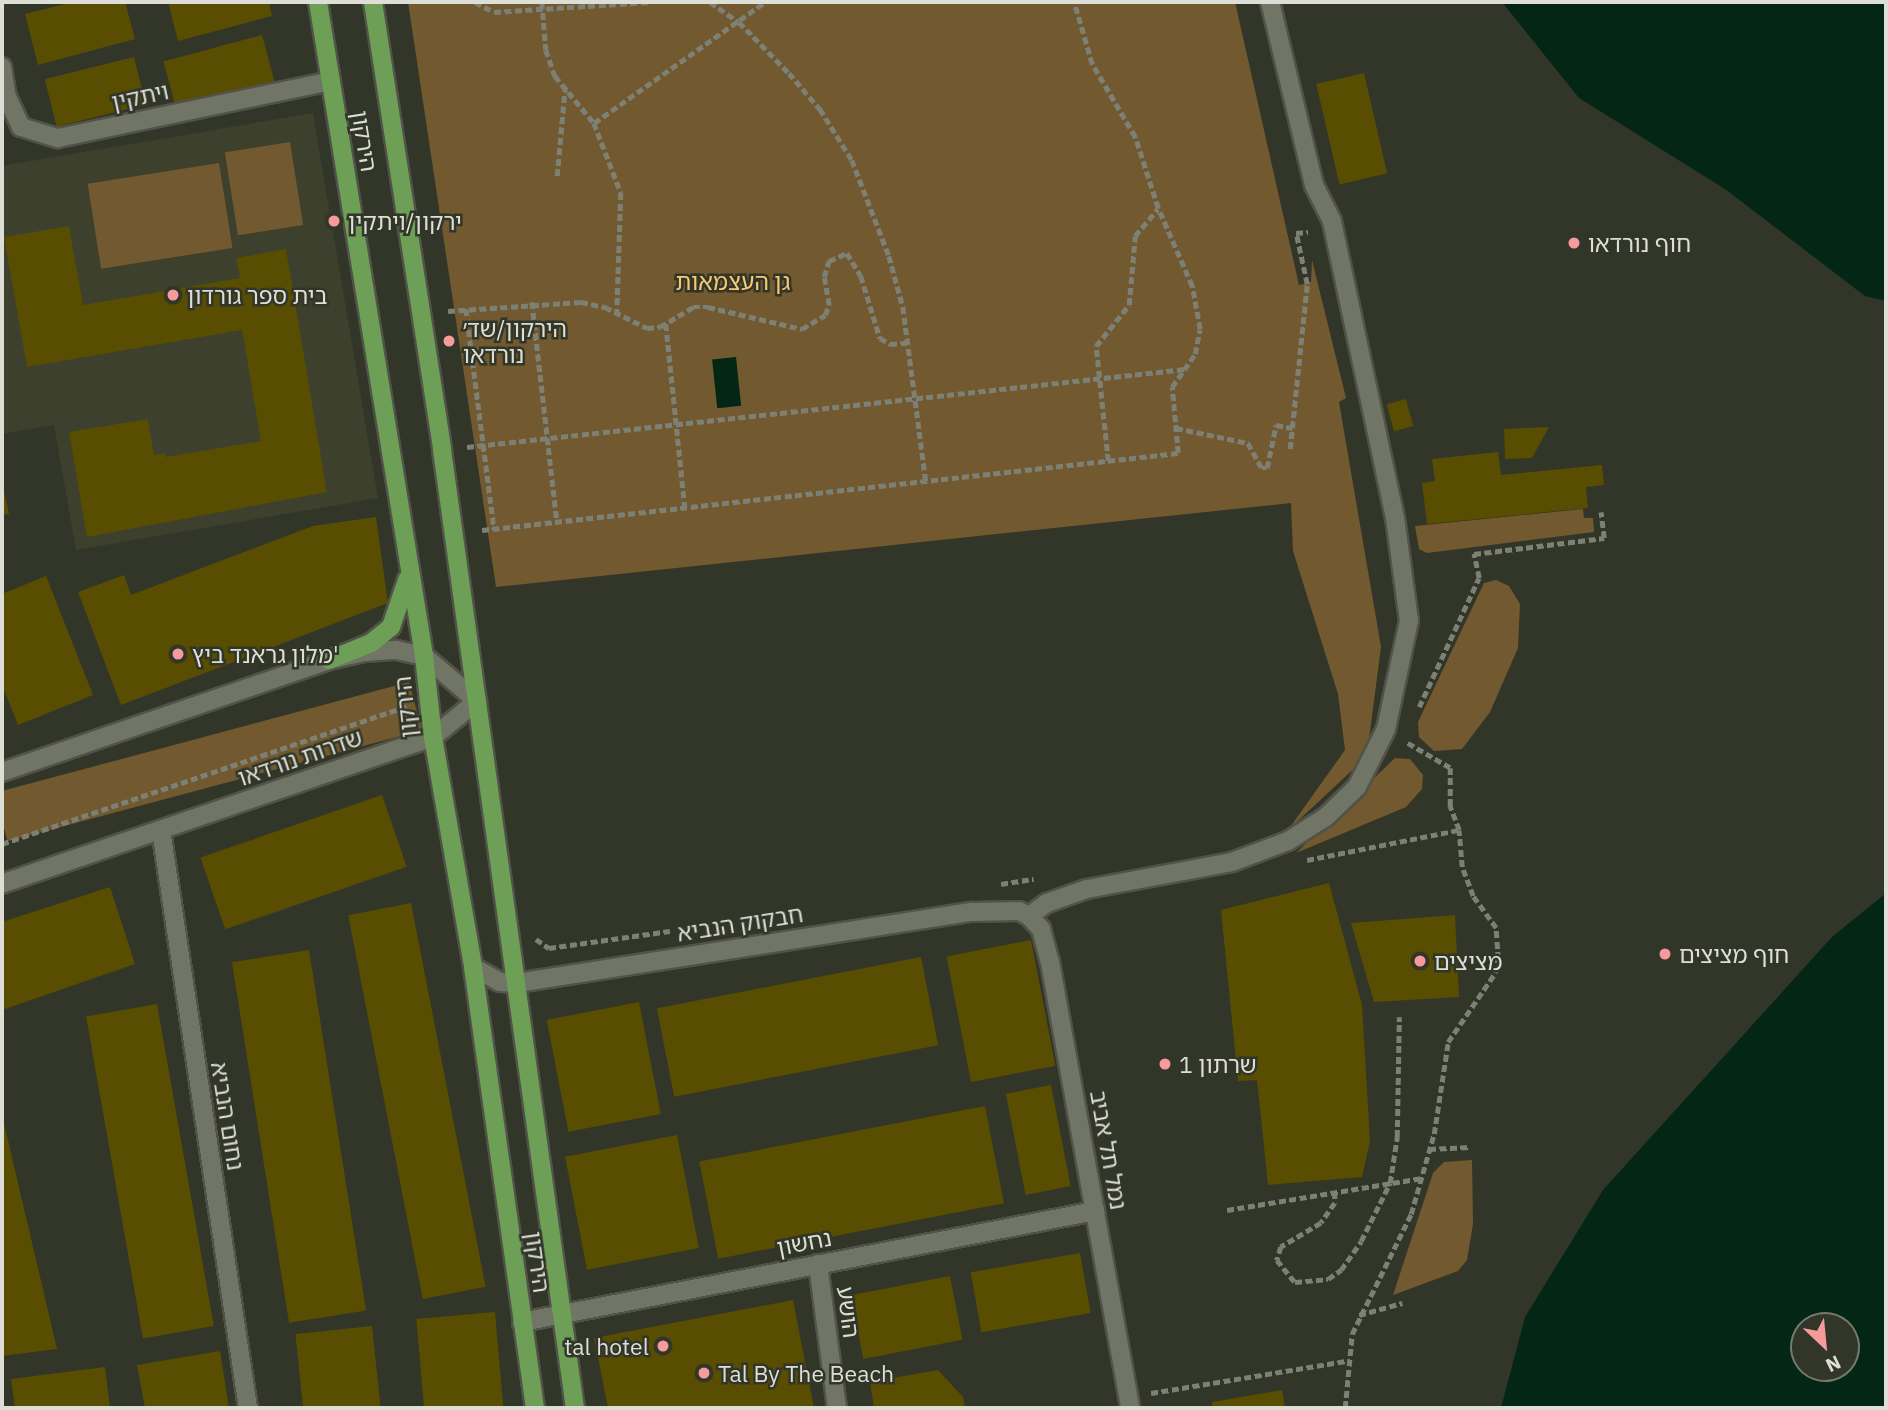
<!DOCTYPE html>
<meta charset="utf-8">
<style>
body{margin:0}
#map{position:relative;width:1888px;height:1410px;overflow:hidden;background:#323628;font-family:"IBM Plex Sans","Noto Sans Hebrew",sans-serif}
div>[style]{position:absolute}
[style*='--x']{left:calc(var(--x)*1px);top:calc(var(--y)*1px);width:calc(var(--w)*1px);rotate:calc(var(--a)*1deg)}
.built>*{inset:0;background:#3c402c}
.green>*{inset:0;background:#73592f;transform-origin:0 0}
.water>*{inset:0;background:#032615;transform-origin:0 0}
.building>*{inset:0;background:#594d02;transform-origin:0 0}
.path>*{height:4.5px;margin-top:-2.25px;transform-origin:0;background:repeating-linear-gradient(90deg,#7d8175 0 7px,transparent 0 10.5px)}
.roads{filter:drop-shadow(2px 0 #515348) drop-shadow(-2px 0 #515348) drop-shadow(0 2px #515348) drop-shadow(0 -2px #515348)}
.minor>*{height:18px;margin:-9px;padding:0 9px;transform-origin:9px;border-radius:9px;background:#717566}
.major>*{height:18px;margin:-9px;padding:0 9px;transform-origin:9px;border-radius:9px;background:#6da056}
.dots>*{width:19px;height:19px;translate:-50% -50%;box-sizing:border-box;border:4px solid #323628;border-radius:50%}
span{translate:-50% -50%;white-space:nowrap;text-align:center;line-height:1.15;-webkit-text-stroke:5px #323628;paint-order:stroke}
.street-label{font-size:23px;color:#dddfd7}
.poi-label{font-size:23px;color:#dddfd7}
.left{translate:0 -50%;text-align:left}
.right{translate:-100% -50%;text-align:right}
.park-label{font-size:23px;color:#f9c774}
.frame{position:absolute;inset:0;border:4px solid #dddfd7;pointer-events:none}
.north{position:absolute;left:1790px;top:1312px;width:70px;height:70px;box-sizing:border-box;background:#323628;border:2px solid #767a6e;border-radius:50%;rotate:154deg;font-size:19px;font-weight:700;line-height:28px;text-align:center;color:#dddfd7}
.north::after{content:'';display:block;margin:auto;width:24px;height:32px;background:#f59b9c;clip-path:polygon(50% 0,100% 100%,50% 72%,0 100%)}
</style>
<div id="map">
<div class="built">
<i style="clip-path:polygon(313px 113px,378px 498px,76px 550px,54px 425px,2px 434px,2px 166px)"></i>
</div>
<div class="green">
<i style="clip-path:polygon(408px 2px,1235px 2px,1299px 285px,1311px 282px,1312px 260px,1346px 398px,1339px 402px,1381px 647px,1368px 747px,1359px 764px,1288px 830px,1345px 750px,1338px 694px,1293px 551px,1291px 503px,496px 587px)"></i>
<i style="left:290px;top:142px;width:84px;height:66px;rotate:81deg"></i>
<i style="left:219px;top:163px;width:86px;height:133px;rotate:81deg"></i>
<i style="clip-path:polygon(1583px 509px,1584px 518px,1593px 518px,1594px 532px,1427px 553px,1419px 549px,1415px 526px)"></i>
<i style="clip-path:polygon(1496px 580px,1509px 586px,1520px 604px,1518px 648px,1490px 712px,1462px 749px,1434px 751px,1419px 737px,1418px 722px,1484px 583px)"></i>
<i style="left:409px;top:682px;width:50px;height:429px;rotate:75deg"></i>
<i style="clip-path:polygon(1395px 758px,1410px 759px,1423px 775px,1422px 789px,1406px 807px,1296px 853px)"></i>
<i style="clip-path:polygon(1472px 1160px,1473px 1224px,1467px 1260px,1458px 1271px,1393px 1295px,1433px 1173px,1444px 1162px)"></i>
</div>
<div class="water">
<i style="clip-path:polygon(1502px 2px,1886px 2px,1886px 301px,1865px 296px,1725px 189px,1579px 98px)"></i>
<i style="left:736px;top:357px;width:49px;height:24px;rotate:84deg"></i>
<i style="clip-path:polygon(evenodd,1886px 893px,1886px 1408px,1501px 1408px,1525px 1317px,1603px 1190px,1832px 937px,1886px 893px,1804px 1326px,1846px 1326px,1846px 1368px,1804px 1368px,1804px 1326px)"></i>
</div>
<div class="building">
<i style="clip-path:polygon(73px 2px,125px 2px,135px 39px,38px 65px,25px 14px)"></i>
<i style="clip-path:polygon(168px 2px,269px 2px,272px 16px,178px 41px)"></i>
<i style="left:262px;top:35px;width:53px;height:102px;rotate:75deg"></i>
<i style="left:134px;top:57px;width:49px;height:92px;rotate:76deg"></i>
<i style="left:1364px;top:73px;width:103px;height:49px;rotate:77deg"></i>
<i style="clip-path:polygon(69px 226px,83px 305px,240px 278px,236px 258px,286px 249px,327px 492px,87px 537px,69px 432px,148px 419px,154px 455px,165px 453px,166px 457px,261px 441px,242px 330px,27px 367px,4px 237px)"></i>
<i style="left:1406px;top:399px;width:28px;height:20px;rotate:75deg"></i>
<i style="clip-path:polygon(1549px 427px,1532px 458px,1505px 459px,1504px 429px)"></i>
<i style="clip-path:polygon(1498px 452px,1501px 475px,1602px 465px,1604px 485px,1586px 487px,1588px 508px,1427px 524px,1422px 483px,1435px 481px,1432px 459px)"></i>
<i style="clip-path:polygon(2px 482px,9px 514px,2px 515px)"></i>
<i style="clip-path:polygon(376px 517px,388px 603px,121px 705px,78px 592px,124px 575px,131px 595px,313px 526px)"></i>
<i style="clip-path:polygon(46px 576px,93px 695px,18px 725px,2px 685px,2px 594px)"></i>
<i style="left:382px;top:795px;width:76px;height:192px;rotate:71deg"></i>
<i style="clip-path:polygon(1329px 883px,1362px 1005px,1370px 1141px,1362px 1177px,1268px 1185px,1257px 1080px,1238px 1081px,1221px 910px)"></i>
<i style="clip-path:polygon(110px 887px,135px 964px,2px 1010px,2px 922px)"></i>
<i style="left:411px;top:903px;width:391px;height:64px;rotate:79deg"></i>
<i style="clip-path:polygon(1455px 915px,1459px 997px,1374px 1002px,1351px 923px)"></i>
<i style="left:1031px;top:940px;width:128px;height:86px;rotate:79deg"></i>
<i style="left:309px;top:950px;width:365px;height:78px;rotate:81deg"></i>
<i style="left:921px;top:957px;width:90px;height:269px;rotate:79deg"></i>
<i style="left:639px;top:1002px;width:114px;height:94px;rotate:79deg"></i>
<i style="left:157px;top:1004px;width:327px;height:72px;rotate:80deg"></i>
<i style="left:1051px;top:1085px;width:103px;height:46px;rotate:79deg"></i>
<i style="left:985px;top:1106px;width:99px;height:291px;rotate:79deg"></i>
<i style="clip-path:polygon(2px 1115px,57px 1349px,2px 1356px)"></i>
<i style="left:677px;top:1135px;width:115px;height:114px;rotate:79deg"></i>
<i style="left:1080px;top:1253px;width:61px;height:111px;rotate:80deg"></i>
<i style="left:950px;top:1276px;width:65px;height:101px;rotate:79deg"></i>
<i style="clip-path:polygon(793px 1300px,814px 1408px,608px 1408px,594px 1338px)"></i>
<i style="left:495px;top:1312px;width:96px;height:79px;rotate:85deg"></i>
<i style="left:372px;top:1326px;width:82px;height:77px;rotate:84deg"></i>
<i style="clip-path:polygon(220px 1351px,229px 1408px,145px 1408px,137px 1365px)"></i>
<i style="clip-path:polygon(105px 1367px,110px 1408px,15px 1408px,11px 1379px)"></i>
<i style="clip-path:polygon(938px 1370px,963px 1397px,965px 1408px,874px 1408px,870px 1382px)"></i>
<i style="clip-path:polygon(1282px 1390px,1285px 1408px,1213px 1408px,1212px 1402px)"></i>
</div>
<div class="path">
<i style="--x:475;--y:2;--w:21;--a:28"></i>
<i style="--x:494;--y:12;--w:156;--a:-3.7"></i>
<i style="--x:542;--y:2;--w:48;--a:85.2"></i>
<i style="--x:546;--y:50;--w:28;--a:71"></i>
<i style="--x:555;--y:76;--w:61;--a:50.3"></i>
<i style="--x:594;--y:123;--w:209;--a:-35.3"></i>
<i style="--x:710;--y:2;--w:35;--a:35"></i>
<i style="--x:739;--y:22;--w:71;--a:45.6"></i>
<i style="--x:789;--y:73;--w:48;--a:49.3"></i>
<i style="--x:820;--y:109;--w:60;--a:57.9"></i>
<i style="--x:852;--y:160;--w:103;--a:68.9"></i>
<i style="--x:889;--y:256;--w:53;--a:74.6"></i>
<i style="--x:903;--y:307;--w:176;--a:82.5"></i>
<i style="--x:594;--y:123;--w:75;--a:68.9"></i>
<i style="--x:621;--y:193;--w:119;--a:91.9"></i>
<i style="--x:557;--y:176;--w:89;--a:-84.9"></i>
<i style="--x:532;--y:302;--w:221;--a:83.5"></i>
<i style="--x:466;--y:309;--w:222;--a:82.7"></i>
<i style="--x:448;--y:311;--w:133;--a:-3.9"></i>
<i style="--x:581;--y:302;--w:25;--a:12"></i>
<i style="--x:605;--y:307;--w:47;--a:26.6"></i>
<i style="--x:647;--y:328;--w:13;--a:-4"></i>
<i style="--x:660;--y:327;--w:39;--a:-31"></i>
<i style="--x:693;--y:307;--w:15;--a:0"></i>
<i style="--x:708;--y:307;--w:97;--a:13.2"></i>
<i style="--x:802;--y:329;--w:27;--a:-31"></i>
<i style="--x:825;--y:315;--w:11;--a:-68"></i>
<i style="--x:829;--y:305;--w:28;--a:-100"></i>
<i style="--x:824;--y:277;--w:17;--a:-73"></i>
<i style="--x:829;--y:261;--w:20;--a:-24"></i>
<i style="--x:847;--y:253;--w:27;--a:59"></i>
<i style="--x:861;--y:276;--w:65;--a:73"></i>
<i style="--x:880;--y:338;--w:12;--a:31"></i>
<i style="--x:890;--y:344;--w:17;--a:-3"></i>
<i style="--x:666;--y:324;--w:185;--a:84.1"></i>
<i style="--x:1176;--y:428;--w:74;--a:11.8"></i>
<i style="--x:1248;--y:443;--w:29;--a:61"></i>
<i style="--x:1262;--y:468;--w:5;--a:0"></i>
<i style="--x:1267;--y:468;--w:44;--a:-78.2"></i>
<i style="--x:1276;--y:425;--w:17;--a:10"></i>
<i style="--x:467;--y:447;--w:723;--a:-6.19"></i>
<i style="--x:1290;--y:449;--w:166;--a:-84.1"></i>
<i style="--x:1307;--y:284;--w:52;--a:-102.2"></i>
<i style="--x:1296;--y:233;--w:12;--a:-5"></i>
<i style="--x:1108;--y:461;--w:116;--a:-96"></i>
<i style="--x:1096;--y:346;--w:53;--a:-51.2"></i>
<i style="--x:1129;--y:305;--w:69;--a:-85"></i>
<i style="--x:1135;--y:236;--w:35;--a:-50"></i>
<i style="--x:482;--y:530;--w:700;--a:-6.31"></i>
<i style="--x:1178;--y:453;--w:66;--a:-95.2"></i>
<i style="--x:1172;--y:387;--w:40;--a:-55.1"></i>
<i style="--x:1195;--y:354;--w:25;--a:-79"></i>
<i style="--x:1200;--y:329;--w:44;--a:-100.5"></i>
<i style="--x:1192;--y:286;--w:85;--a:-113.6"></i>
<i style="--x:1158;--y:208;--w:75;--a:-107.9"></i>
<i style="--x:1135;--y:137;--w:85;--a:-120.5"></i>
<i style="--x:1092;--y:64;--w:65;--a:-106.2"></i>
<i style="--x:1419;--y:707;--w:142;--a:-65.1"></i>
<i style="--x:1479;--y:578;--w:25;--a:-102"></i>
<i style="--x:1474;--y:554;--w:131;--a:-7"></i>
<i style="--x:1604;--y:538;--w:26;--a:-97"></i>
<i style="--x:2;--y:844;--w:428;--a:-18.8"></i>
<i style="--x:1307;--y:860;--w:155;--a:-11.2"></i>
<i style="--x:1001;--y:884;--w:33;--a:-9"></i>
<i style="--x:536;--y:939;--w:16;--a:35"></i>
<i style="--x:549;--y:948;--w:122;--a:-8"></i>
<i style="--x:1429;--y:1149;--w:42;--a:-2.7"></i>
<i style="--x:1335;--y:1192;--w:11;--a:90"></i>
<i style="--x:1335;--y:1203;--w:24;--a:125"></i>
<i style="--x:1321;--y:1223;--w:47;--a:149"></i>
<i style="--x:1281;--y:1247;--w:14;--a:107"></i>
<i style="--x:1277;--y:1260;--w:28;--a:51"></i>
<i style="--x:1295;--y:1282;--w:33;--a:-5"></i>
<i style="--x:1328;--y:1279;--w:16;--a:-35"></i>
<i style="--x:1341;--y:1270;--w:35;--a:-55"></i>
<i style="--x:1361;--y:1241;--w:65;--a:-63.4"></i>
<i style="--x:1390;--y:1183;--w:47;--a:-81.3"></i>
<i style="--x:1397;--y:1137;--w:120;--a:-89"></i>
<i style="--x:1227;--y:1210;--w:198;--a:-9.3"></i>
<i style="--x:1359;--y:1315;--w:45;--a:-15.6"></i>
<i style="--x:1151;--y:1393;--w:199;--a:-9.3"></i>
<i style="--x:1345;--y:1408;--w:74;--a:-84.6"></i>
<i style="--x:1352;--y:1334;--w:134;--a:-63.8"></i>
<i style="--x:1411;--y:1214;--w:83;--a:-74"></i>
<i style="--x:1434;--y:1134;--w:93;--a:-81.3"></i>
<i style="--x:1448;--y:1042;--w:83;--a:-55.7"></i>
<i style="--x:1495;--y:973;--w:14;--a:-78"></i>
<i style="--x:1498;--y:959;--w:31;--a:-94"></i>
<i style="--x:1496;--y:928;--w:39;--a:-126"></i>
<i style="--x:1473;--y:896;--w:31;--a:-111"></i>
<i style="--x:1462;--y:867;--w:37;--a:-95"></i>
<i style="--x:1459;--y:830;--w:26;--a:-111"></i>
<i style="--x:1450;--y:806;--w:38;--a:-90"></i>
<i style="--x:1450;--y:768;--w:50;--a:-149.8"></i>
</div>
<div class="roads">
<div class="minor">
<i style="--x:2;--y:67;--w:30;--a:81"></i>
<i style="--x:7;--y:97;--w:33;--a:65"></i>
<i style="--x:21;--y:127;--w:39;--a:17"></i>
<i style="--x:58;--y:138;--w:279;--a:-11.8"></i>
<i style="--x:2;--y:772;--w:346;--a:-18.9"></i>
<i style="--x:329;--y:660;--w:37;--a:-13"></i>
<i style="--x:365;--y:652;--w:31;--a:-4"></i>
<i style="--x:396;--y:650;--w:29;--a:12"></i>
<i style="--x:424;--y:656;--w:70;--a:40.3"></i>
<i style="--x:477;--y:701;--w:57;--a:140.7"></i>
<i style="--x:433;--y:737;--w:455;--a:161.2"></i>
<i style="--x:161;--y:830;--w:585;--a:81.44"></i>
<i style="--x:1029;--y:916;--w:22;--a:-36"></i>
<i style="--x:1047;--y:903;--w:42;--a:-19.3"></i>
<i style="--x:1087;--y:889;--w:147;--a:-10.5"></i>
<i style="--x:1232;--y:862;--w:60;--a:-20.6"></i>
<i style="--x:1288;--y:841;--w:45;--a:-32.3"></i>
<i style="--x:1326;--y:817;--w:43;--a:-44.1"></i>
<i style="--x:1357;--y:787;--w:65;--a:-63.4"></i>
<i style="--x:1386;--y:729;--w:110;--a:-78"></i>
<i style="--x:1409;--y:621;--w:104;--a:-97.7"></i>
<i style="--x:1395;--y:518;--w:304;--a:-102"></i>
<i style="--x:1332;--y:221;--w:40;--a:-116.6"></i>
<i style="--x:1314;--y:185;--w:188;--a:-103.5"></i>
<i style="--x:473;--y:967;--w:31;--a:29"></i>
<i style="--x:500;--y:982;--w:17;--a:3"></i>
<i style="--x:517;--y:983;--w:461;--a:-8.9"></i>
<i style="--x:972;--y:912;--w:47;--a:-1.2"></i>
<i style="--x:1019;--y:911;--w:11;--a:27"></i>
<i style="--x:1029;--y:916;--w:18;--a:47"></i>
<i style="--x:1041;--y:929;--w:34;--a:75"></i>
<i style="--x:1050;--y:962;--w:453;--a:79.8"></i>
<i style="--x:818;--y:1264;--w:145;--a:82.5"></i>
<i style="--x:522;--y:1322;--w:584;--a:-10.96"></i>
</div>
<div class="major">
<i style="--x:318;--y:2;--w:663;--a:80.79"></i>
<i style="--x:424;--y:656;--w:81;--a:83.7"></i>
<i style="--x:433;--y:737;--w:233;--a:80.1"></i>
<i style="--x:473;--y:967;--w:445;--a:82"></i>
<i style="--x:373;--y:2;--w:453;--a:81.2"></i>
<i style="--x:442;--y:450;--w:967;--a:82.1"></i>
<i style="--x:329;--y:660;--w:45;--a:-22"></i>
<i style="--x:371;--y:643;--w:26;--a:-39"></i>
<i style="--x:391;--y:627;--w:50;--a:-71.2"></i>
</div>
</div>
<div class="dots">
<i style="left:334px;top:221px;background:#f59b9c"></i>
<i style="left:1574px;top:243px;background:#f59b9c"></i>
<i style="left:173px;top:295px;background:#f59b9c"></i>
<i style="left:449px;top:341px;background:#f59b9c"></i>
<i style="left:178px;top:654px;background:#f59b9c"></i>
<i style="left:1665px;top:954px;background:#f59b9c"></i>
<i style="left:1420px;top:961px;background:#f59b9c"></i>
<i style="left:1165px;top:1064px;background:#f59b9c"></i>
<i style="left:663px;top:1346px;background:#f59b9c"></i>
<i style="left:704px;top:1373px;background:#f59b9c"></i>
</div>
<div class="street-label">
<span style="left:140px;top:96px;rotate:-12deg">ויתקין</span>
<span style="left:365px;top:141px;rotate:81deg">הירקון</span>
<span style="left:405px;top:707px;rotate:-96deg">הירקון</span>
<span style="left:300px;top:757px;rotate:-19deg">שדרות נורדאו</span>
<span style="left:740px;top:923px;rotate:-9deg">חבקוק הנביא</span>
<span style="left:228px;top:1116px;rotate:81deg">נחום הנביא</span>
<span style="left:1109px;top:1150px;rotate:80deg">נמל תל אביב</span>
<span style="left:804px;top:1242px;rotate:-11deg">נחשון</span>
<span style="left:538px;top:1262px;rotate:82deg">הירקון</span>
<span style="left:849px;top:1312px;rotate:83deg">הושע</span>
</div>
<div class="poi-label">
<span class="left" style="left:348px;top:221px">ירקון/ויתקין</span>
<span class="left" style="left:1588px;top:243px">חוף נורדאו</span>
<span class="left" style="left:187px;top:295px">בית ספר גורדון</span>
<span class="left" style="left:463px;top:341px">הירקון/שד׳<br>נורדאו</span>
<span class="left" style="left:192px;top:654px">מלון גראנד ביץ'</span>
<span class="left" style="left:1679px;top:954px">חוף מציצים</span>
<span class="left" style="left:1434px;top:961px">מציצים</span>
<span class="left" style="left:1179px;top:1064px">שרתון 1</span>
<span class="right" style="left:649px;top:1346px">tal hotel</span>
<span class="left" style="left:718px;top:1373px">Tal By The Beach</span>
</div>
<div class="park-label">
<span style="left:733px;top:281px">גן העצמאות</span>
</div>
<div class="frame"></div>
<div class="north">N</div>
</div>
